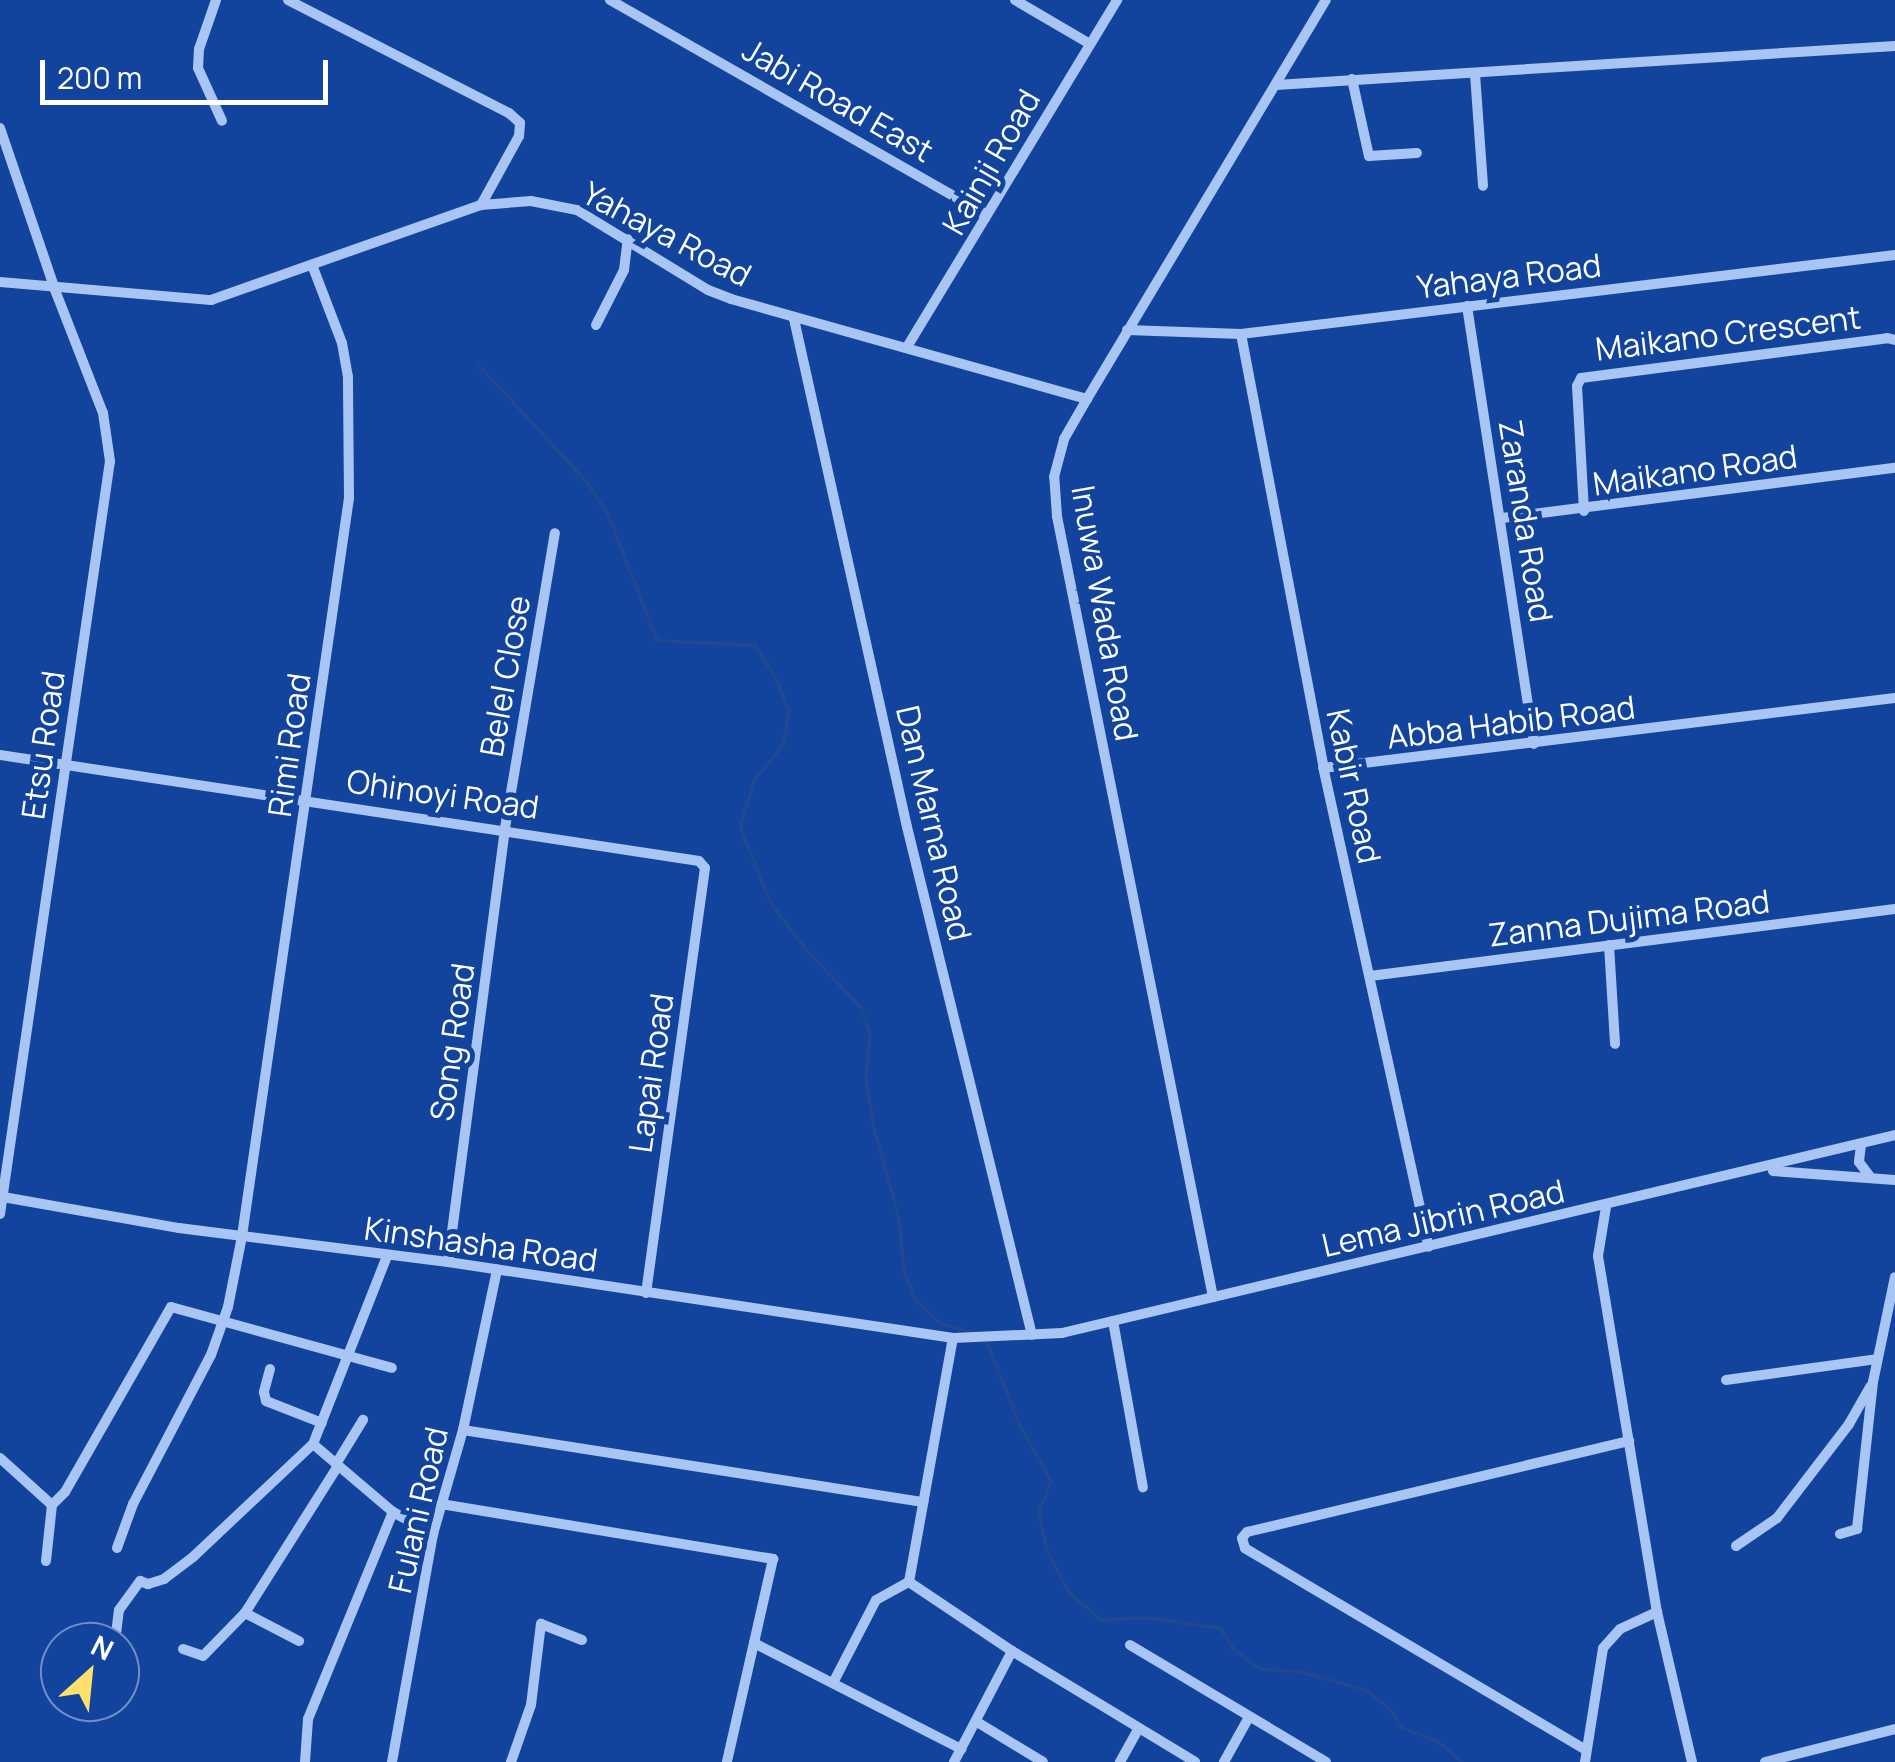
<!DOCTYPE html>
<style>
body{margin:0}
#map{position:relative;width:1895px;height:1762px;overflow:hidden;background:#12449e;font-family:Manrope,sans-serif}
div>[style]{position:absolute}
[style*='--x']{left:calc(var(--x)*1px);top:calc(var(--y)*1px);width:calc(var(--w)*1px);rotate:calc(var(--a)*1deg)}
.stream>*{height:2.5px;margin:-1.25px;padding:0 1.25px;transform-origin:1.25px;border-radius:1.25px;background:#23488c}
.minor>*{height:10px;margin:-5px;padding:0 5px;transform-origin:5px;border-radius:5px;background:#a8c5f4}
span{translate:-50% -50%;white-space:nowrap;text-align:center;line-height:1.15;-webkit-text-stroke:10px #12449e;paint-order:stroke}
.street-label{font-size:32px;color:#fff}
.north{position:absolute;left:40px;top:1622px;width:100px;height:100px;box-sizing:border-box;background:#12449e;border:2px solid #718fc5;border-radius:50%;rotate:27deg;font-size:28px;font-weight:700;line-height:40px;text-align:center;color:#fff}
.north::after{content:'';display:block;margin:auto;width:35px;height:45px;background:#ffe06c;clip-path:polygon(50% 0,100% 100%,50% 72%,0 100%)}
.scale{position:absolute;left:40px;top:60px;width:288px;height:45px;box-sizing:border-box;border:5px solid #fff;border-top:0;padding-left:12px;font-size:30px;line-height:35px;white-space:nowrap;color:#fff;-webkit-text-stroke:8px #12449e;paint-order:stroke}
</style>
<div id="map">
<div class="stream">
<i style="--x:479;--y:365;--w:159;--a:47.3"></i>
<i style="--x:587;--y:482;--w:38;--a:57"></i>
<i style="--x:608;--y:514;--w:135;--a:68.7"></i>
<i style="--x:657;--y:640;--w:98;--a:2.9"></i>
<i style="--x:755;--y:645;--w:41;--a:57.8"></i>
<i style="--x:777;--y:680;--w:34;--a:69"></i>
<i style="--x:789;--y:712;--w:32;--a:99"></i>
<i style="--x:784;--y:744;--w:45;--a:129.6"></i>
<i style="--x:755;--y:779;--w:50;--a:107.4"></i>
<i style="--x:740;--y:827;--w:82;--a:67.8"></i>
<i style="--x:771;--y:903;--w:63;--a:52.8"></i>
<i style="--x:809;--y:953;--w:75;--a:46.1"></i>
<i style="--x:861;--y:1007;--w:28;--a:71"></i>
<i style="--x:870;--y:1033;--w:43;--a:95.3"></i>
<i style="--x:866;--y:1076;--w:53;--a:81.3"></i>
<i style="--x:874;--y:1128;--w:93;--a:74.5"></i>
<i style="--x:899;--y:1218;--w:52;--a:84.5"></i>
<i style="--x:904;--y:1270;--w:35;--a:68"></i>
<i style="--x:917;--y:1302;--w:33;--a:41"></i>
<i style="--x:942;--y:1324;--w:33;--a:14"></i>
<i style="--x:987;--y:1342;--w:87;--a:68.4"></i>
<i style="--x:1019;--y:1423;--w:66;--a:61.1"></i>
<i style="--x:1051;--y:1481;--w:34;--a:111"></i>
<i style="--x:1039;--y:1513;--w:39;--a:78"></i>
<i style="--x:1047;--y:1551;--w:48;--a:61.3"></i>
<i style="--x:1070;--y:1593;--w:41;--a:41.1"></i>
<i style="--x:1101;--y:1620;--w:44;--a:-3.9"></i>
<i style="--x:1145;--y:1617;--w:76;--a:8.3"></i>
<i style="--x:1220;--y:1628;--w:27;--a:56"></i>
<i style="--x:1235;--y:1650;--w:31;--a:37"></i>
<i style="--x:1260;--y:1669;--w:39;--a:3"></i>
<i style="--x:1299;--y:1671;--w:71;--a:15.6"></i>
<i style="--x:1367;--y:1690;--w:33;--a:40"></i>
<i style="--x:1392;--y:1711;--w:18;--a:61"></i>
<i style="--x:1401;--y:1727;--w:40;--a:21"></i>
<i style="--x:1438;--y:1741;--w:32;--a:41"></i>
</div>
<div class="minor">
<i style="--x:216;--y:0;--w:52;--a:109.1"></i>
<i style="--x:199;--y:49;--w:19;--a:93"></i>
<i style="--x:198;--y:68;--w:58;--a:65.6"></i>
<i style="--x:288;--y:0;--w:248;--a:27.1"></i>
<i style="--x:509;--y:113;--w:15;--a:42"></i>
<i style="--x:520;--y:123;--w:13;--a:94"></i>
<i style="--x:519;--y:136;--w:79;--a:118.8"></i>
<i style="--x:610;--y:0;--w:428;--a:29.7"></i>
<i style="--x:982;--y:212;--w:7;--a:63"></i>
<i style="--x:1015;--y:0;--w:87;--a:30.4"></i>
<i style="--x:1475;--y:74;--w:112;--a:85.9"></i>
<i style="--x:1352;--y:79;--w:79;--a:77.6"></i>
<i style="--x:1369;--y:156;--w:48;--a:-3.6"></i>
<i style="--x:1276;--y:85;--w:620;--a:-3.61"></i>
<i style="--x:0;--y:128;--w:171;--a:71.2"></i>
<i style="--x:55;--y:290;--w:132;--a:68.7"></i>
<i style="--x:103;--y:413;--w:49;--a:81.7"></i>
<i style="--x:110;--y:461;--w:761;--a:98.31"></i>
<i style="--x:0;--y:282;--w:212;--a:4.9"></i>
<i style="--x:211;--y:300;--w:286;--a:-19.4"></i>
<i style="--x:481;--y:205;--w:50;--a:-4.6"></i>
<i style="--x:531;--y:201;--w:47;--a:11.1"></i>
<i style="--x:577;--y:210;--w:153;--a:31.4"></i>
<i style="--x:708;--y:290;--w:25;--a:21"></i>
<i style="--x:731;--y:299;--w:370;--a:15.7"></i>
<i style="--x:1467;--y:306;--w:443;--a:81.3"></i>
<i style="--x:794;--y:319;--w:520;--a:77.46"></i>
<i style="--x:907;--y:827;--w:523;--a:76.18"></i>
<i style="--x:596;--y:325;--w:62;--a:-63"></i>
<i style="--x:624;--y:270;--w:31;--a:-83"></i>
<i style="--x:1127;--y:330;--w:114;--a:2"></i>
<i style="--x:1241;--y:334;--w:659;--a:-6.89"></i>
<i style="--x:1241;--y:334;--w:445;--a:79.2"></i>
<i style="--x:1324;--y:771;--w:487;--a:77.6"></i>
<i style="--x:907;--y:347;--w:406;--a:-58.8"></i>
<i style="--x:1584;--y:511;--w:125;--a:-93.2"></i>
<i style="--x:1577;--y:386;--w:9;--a:-63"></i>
<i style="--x:1581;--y:378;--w:309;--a:-7.4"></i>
<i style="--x:1887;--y:338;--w:8;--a:14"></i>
<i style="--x:1502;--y:518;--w:396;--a:-7.3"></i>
<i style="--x:0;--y:755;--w:707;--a:8.62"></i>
<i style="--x:699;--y:861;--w:9;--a:49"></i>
<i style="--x:705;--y:868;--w:429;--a:97.9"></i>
<i style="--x:1323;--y:768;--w:576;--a:-6.98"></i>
<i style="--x:1609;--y:945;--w:99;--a:86.5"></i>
<i style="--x:1370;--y:976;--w:529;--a:-7.27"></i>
<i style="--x:1861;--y:1145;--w:17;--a:97"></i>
<i style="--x:1859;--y:1162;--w:20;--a:53"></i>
<i style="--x:1773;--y:1171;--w:122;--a:4.2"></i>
<i style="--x:3;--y:1197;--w:179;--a:10"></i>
<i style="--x:179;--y:1228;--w:271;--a:7.2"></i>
<i style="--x:448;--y:1262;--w:511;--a:8.56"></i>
<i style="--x:1606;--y:1207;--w:50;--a:99.3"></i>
<i style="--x:1598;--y:1256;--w:361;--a:80.6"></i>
<i style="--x:1657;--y:1612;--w:154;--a:76.9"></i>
<i style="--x:448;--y:1262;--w:438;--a:-82.5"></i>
<i style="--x:505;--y:828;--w:299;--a:-80.4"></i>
<i style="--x:1213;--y:1297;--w:796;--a:-101.3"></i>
<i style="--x:1057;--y:516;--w:39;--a:-94"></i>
<i style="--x:1054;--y:477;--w:39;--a:-75"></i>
<i style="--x:1064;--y:439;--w:46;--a:-60.1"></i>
<i style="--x:1087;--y:399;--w:465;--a:-59.1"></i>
<i style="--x:1113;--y:1321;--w:169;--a:79.8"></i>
<i style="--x:270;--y:1369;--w:24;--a:105"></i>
<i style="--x:264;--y:1392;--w:9;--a:77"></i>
<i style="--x:266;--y:1401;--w:60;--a:21.4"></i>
<i style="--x:1726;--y:1380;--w:152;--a:-7.9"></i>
<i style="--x:463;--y:1430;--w:466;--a:8.9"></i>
<i style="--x:313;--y:1444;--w:105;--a:40.4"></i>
<i style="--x:393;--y:1512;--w:46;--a:28.8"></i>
<i style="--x:0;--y:1458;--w:70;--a:42.1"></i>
<i style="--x:336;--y:1464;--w:52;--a:-58.5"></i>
<i style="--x:441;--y:1504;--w:337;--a:9.4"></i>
<i style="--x:773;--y:1559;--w:208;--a:102.8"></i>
<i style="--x:1840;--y:1534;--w:18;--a:-16"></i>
<i style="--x:1857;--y:1529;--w:148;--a:-83.8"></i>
<i style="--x:1873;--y:1382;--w:107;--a:-78.2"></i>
<i style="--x:1736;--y:1546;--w:50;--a:-34.3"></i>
<i style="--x:1777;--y:1518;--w:118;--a:-52.5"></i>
<i style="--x:1849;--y:1424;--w:43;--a:-60.4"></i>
<i style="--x:117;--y:1548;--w:47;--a:-70"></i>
<i style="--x:133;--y:1504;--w:168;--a:-62.4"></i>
<i style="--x:211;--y:1355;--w:51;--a:-70.5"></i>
<i style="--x:228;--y:1307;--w:72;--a:-78.8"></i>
<i style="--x:242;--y:1236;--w:746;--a:-81.75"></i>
<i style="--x:349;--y:498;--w:121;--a:-90.5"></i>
<i style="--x:348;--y:377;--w:35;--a:-100"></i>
<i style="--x:342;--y:343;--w:84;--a:-111"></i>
<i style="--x:46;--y:1561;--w:56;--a:-83.9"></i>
<i style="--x:52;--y:1505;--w:18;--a:-45"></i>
<i style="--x:65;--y:1492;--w:213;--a:-60.2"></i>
<i style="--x:171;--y:1307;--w:229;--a:15.4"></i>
<i style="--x:245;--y:1613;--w:61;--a:27.4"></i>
<i style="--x:115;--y:1642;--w:32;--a:-83"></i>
<i style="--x:119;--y:1610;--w:36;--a:-54"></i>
<i style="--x:140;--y:1581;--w:9;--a:21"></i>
<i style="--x:148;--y:1584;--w:17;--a:-17"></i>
<i style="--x:164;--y:1579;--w:36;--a:-37"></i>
<i style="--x:193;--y:1557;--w:165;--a:-43.3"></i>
<i style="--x:313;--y:1444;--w:202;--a:-68.5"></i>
<i style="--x:754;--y:1643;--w:233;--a:27.1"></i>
<i style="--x:1130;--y:1645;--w:228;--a:30.8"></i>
<i style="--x:183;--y:1649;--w:21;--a:19"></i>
<i style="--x:203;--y:1656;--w:60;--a:-45.7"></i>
<i style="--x:245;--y:1613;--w:174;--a:-57.7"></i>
<i style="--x:1012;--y:1651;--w:214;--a:31.2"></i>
<i style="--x:834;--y:1681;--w:91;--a:-62.6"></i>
<i style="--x:876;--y:1600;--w:38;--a:-29"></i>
<i style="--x:85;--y:1708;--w:10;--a:-37"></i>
<i style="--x:977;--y:1722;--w:77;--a:31.2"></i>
<i style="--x:1586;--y:1750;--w:396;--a:-149.4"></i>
<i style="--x:1245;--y:1548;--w:10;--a:-107"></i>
<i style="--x:1242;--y:1538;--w:8;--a:-50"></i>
<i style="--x:1247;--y:1532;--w:393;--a:-13.4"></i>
<i style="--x:305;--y:1762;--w:43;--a:-86"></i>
<i style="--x:308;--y:1719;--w:224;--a:-67.7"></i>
<i style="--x:392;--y:1762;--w:232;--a:-79.8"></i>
<i style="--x:433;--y:1534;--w:108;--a:-73.9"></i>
<i style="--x:463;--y:1430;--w:164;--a:-78"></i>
<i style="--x:511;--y:1762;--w:60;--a:-70.7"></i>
<i style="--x:531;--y:1705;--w:82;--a:-83"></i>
<i style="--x:541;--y:1624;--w:44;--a:21.3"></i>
<i style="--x:954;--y:1762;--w:125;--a:-62.4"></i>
<i style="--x:1012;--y:1651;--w:124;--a:-146.2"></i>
<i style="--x:909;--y:1582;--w:248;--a:-79.8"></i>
<i style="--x:953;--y:1338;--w:109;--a:-2.6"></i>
<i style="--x:1062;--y:1333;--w:856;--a:-13.37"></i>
<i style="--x:1120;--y:1762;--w:38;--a:-61"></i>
<i style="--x:1224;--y:1762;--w:51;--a:-60.9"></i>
<i style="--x:1585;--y:1762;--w:115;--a:-81"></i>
<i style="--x:1603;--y:1648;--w:25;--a:-48"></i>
<i style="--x:1620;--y:1629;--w:41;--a:-24.7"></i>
<i style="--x:1765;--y:1762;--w:134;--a:-14.2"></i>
</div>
<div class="street-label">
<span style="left:838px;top:100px;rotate:30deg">Jabi Road East</span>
<span style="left:991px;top:162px;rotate:-60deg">Kainji Road</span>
<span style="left:667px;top:234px;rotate:28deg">Yahaya Road</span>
<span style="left:1509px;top:276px;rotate:-7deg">Yahaya Road</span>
<span style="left:1728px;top:333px;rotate:-7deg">Maikano Crescent</span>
<span style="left:1695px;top:470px;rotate:-8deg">Maikano Road</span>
<span style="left:1526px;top:521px;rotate:81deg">Zaranda Road</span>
<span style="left:1105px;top:613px;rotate:80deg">Inuwa Wada Road</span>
<span style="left:505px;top:676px;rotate:-80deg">Belel Close</span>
<span style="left:1511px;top:722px;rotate:-7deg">Abba Habib Road</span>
<span style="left:43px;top:745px;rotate:-82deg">Etsu Road</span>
<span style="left:289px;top:745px;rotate:-82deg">Rimi Road</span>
<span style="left:1354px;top:786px;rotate:78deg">Kabir Road</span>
<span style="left:443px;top:794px;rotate:8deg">Ohinoyi Road</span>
<span style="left:934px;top:823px;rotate:77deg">Dan Marna Road</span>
<span style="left:1629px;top:918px;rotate:-7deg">Zanna Dujima Road</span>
<span style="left:452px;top:1042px;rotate:-82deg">Song Road</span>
<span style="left:651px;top:1073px;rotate:-82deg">Lapai Road</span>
<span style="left:1443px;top:1218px;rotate:-13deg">Lema Jibrin Road</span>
<span style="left:481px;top:1244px;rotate:8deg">Kinshasha Road</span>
<span style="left:418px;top:1510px;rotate:-77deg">Fulani Road</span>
</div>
<div class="north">N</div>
<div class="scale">200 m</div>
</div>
